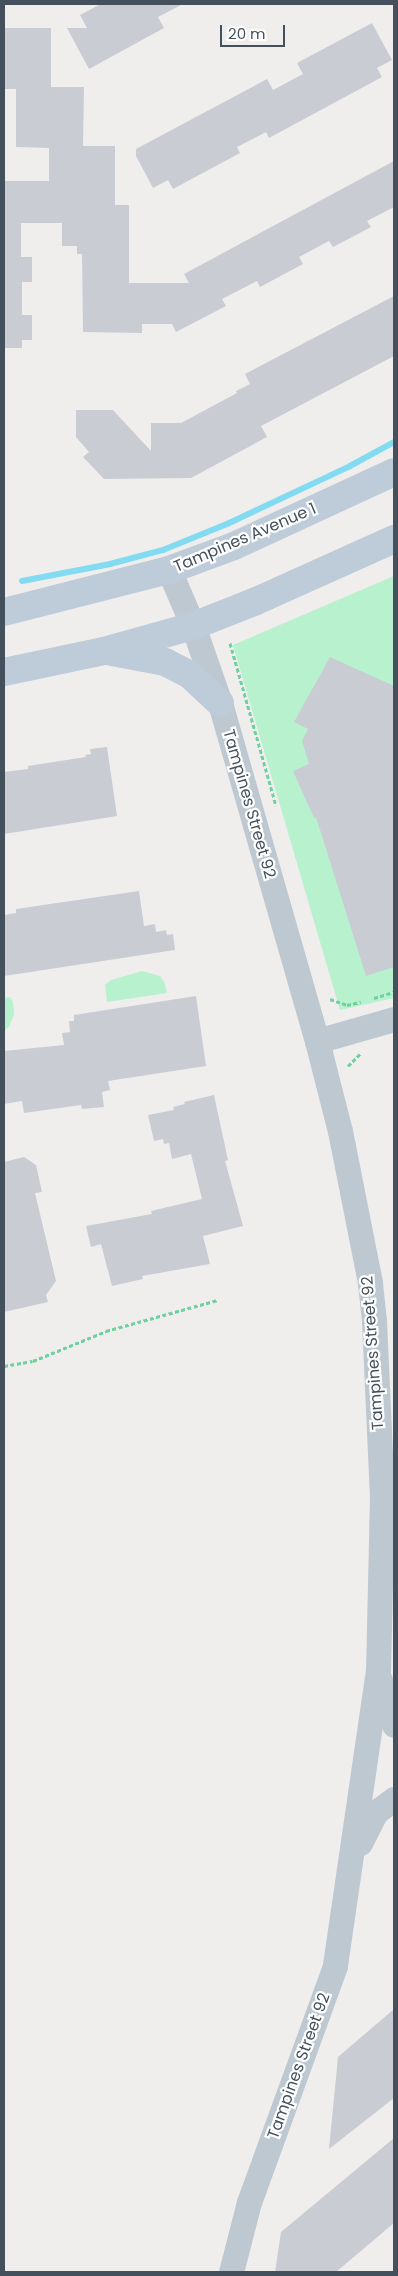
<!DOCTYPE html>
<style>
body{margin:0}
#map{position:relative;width:398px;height:2276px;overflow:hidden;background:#f0eded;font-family:Poppins,sans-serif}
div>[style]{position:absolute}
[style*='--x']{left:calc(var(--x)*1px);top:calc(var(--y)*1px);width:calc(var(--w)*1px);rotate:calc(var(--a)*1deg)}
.green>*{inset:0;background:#b8f1ce}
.stream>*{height:6px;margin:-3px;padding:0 3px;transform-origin:3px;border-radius:3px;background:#82dbf1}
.building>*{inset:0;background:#c9ccd3}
.path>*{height:3px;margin-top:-1.5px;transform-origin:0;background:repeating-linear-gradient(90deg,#6ed19f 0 4px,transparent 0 6.5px)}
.street>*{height:25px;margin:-12.5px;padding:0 12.5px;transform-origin:12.5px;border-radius:12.5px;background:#bdc8d1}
.secondary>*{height:28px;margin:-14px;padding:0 14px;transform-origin:14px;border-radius:14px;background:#becbd8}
span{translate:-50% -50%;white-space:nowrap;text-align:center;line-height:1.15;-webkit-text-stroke:4.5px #fff;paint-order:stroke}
.street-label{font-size:16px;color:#44515c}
.frame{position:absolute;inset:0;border:5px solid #44515c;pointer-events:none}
.scale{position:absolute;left:220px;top:25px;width:65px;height:22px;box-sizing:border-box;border:2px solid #44515c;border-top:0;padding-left:6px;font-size:15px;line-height:18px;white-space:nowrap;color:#44515c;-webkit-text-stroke:4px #fff;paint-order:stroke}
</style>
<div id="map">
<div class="green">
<i style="clip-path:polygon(394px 576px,394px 998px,340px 1010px,233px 645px)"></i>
<i style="clip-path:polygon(142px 971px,160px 976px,165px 984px,167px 993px,107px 1002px,105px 985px,111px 980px)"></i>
<i style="clip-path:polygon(10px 997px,13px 1002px,14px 1014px,9px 1027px,4px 1031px,4px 998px)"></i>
</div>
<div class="stream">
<i style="--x:22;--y:581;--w:90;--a:-10.9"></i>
<i style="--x:110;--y:564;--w:55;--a:-14.8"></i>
<i style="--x:163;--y:550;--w:69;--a:-22.1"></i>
<i style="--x:227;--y:524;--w:136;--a:-25.2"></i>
<i style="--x:350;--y:466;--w:50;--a:-28.6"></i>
</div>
<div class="building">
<i style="clip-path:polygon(101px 4px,183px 4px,158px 17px,164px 28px,89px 69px,67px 28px,87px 28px,80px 15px)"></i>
<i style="clip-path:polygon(372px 23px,392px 60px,377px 68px,382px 77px,269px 138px,266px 132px,237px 147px,240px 153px,173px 189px,168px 180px,153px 188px,136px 156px,136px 149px,267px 79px,273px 90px,303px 74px,297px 63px)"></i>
<i style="clip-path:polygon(5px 28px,51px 28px,51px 87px,84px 87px,83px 146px,115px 146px,115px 205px,129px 205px,129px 283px,189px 283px,184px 274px,394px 161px,394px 207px,367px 221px,371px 227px,333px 247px,329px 241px,299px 257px,303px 264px,260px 287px,257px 281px,222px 299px,226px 306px,176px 332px,172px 324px,142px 324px,142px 333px,83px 332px,82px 254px,77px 254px,77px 246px,62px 246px,62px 223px,21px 223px,21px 257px,32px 257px,32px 282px,22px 282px,22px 315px,32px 315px,32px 340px,22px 340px,22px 348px,4px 348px,4px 181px,49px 181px,49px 148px,16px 147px,16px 89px,5px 89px,4px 77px)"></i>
<i style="clip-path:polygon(394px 296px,394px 356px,261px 426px,267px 437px,191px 478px,104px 479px,83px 457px,89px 452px,76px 437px,76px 410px,113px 410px,151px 451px,151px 423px,181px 423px,237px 393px,236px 391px,250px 384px,245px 374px)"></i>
<i style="clip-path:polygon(330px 657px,394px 686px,394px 967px,366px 976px,316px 817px,314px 818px,293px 771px,309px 764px,302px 741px,308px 729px,294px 722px)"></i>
<i style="clip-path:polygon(107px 747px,117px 816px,4px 834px,4px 772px,28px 769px,28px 766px,86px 757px,85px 755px,91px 754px,90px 749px)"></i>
<i style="clip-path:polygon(139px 891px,144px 926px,155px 924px,156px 932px,166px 930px,167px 935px,173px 934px,175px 950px,4px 976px,4px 915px,16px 913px,16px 909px)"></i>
<i style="clip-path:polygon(196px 996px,206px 1066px,108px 1081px,110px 1090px,102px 1092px,104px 1107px,82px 1109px,81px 1105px,24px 1113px,22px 1101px,4px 1104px,4px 1051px,64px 1045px,62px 1033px,70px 1032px,69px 1021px,74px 1021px,74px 1015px)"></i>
<i style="clip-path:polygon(214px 1095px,228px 1160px,225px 1161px,243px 1226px,203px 1236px,210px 1264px,142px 1276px,143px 1279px,112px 1286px,101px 1244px,91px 1247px,86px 1226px,152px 1214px,151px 1211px,202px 1199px,191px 1154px,172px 1159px,169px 1143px,164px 1144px,163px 1139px,154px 1141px,148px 1115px,174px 1110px,173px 1107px,185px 1104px,184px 1102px)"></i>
<i style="clip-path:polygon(24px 1157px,36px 1165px,42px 1192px,35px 1193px,56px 1281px,46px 1295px,48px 1302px,4px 1312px,4px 1162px)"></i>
<i style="clip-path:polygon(394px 2009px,394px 2098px,329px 2149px,338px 2057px)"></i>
<i style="clip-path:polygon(394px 2138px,394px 2223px,336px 2272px,275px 2272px,281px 2232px)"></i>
</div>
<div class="path">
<i style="--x:230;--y:643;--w:169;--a:74.2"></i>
<i style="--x:374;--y:998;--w:21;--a:-17"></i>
<i style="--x:330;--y:999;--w:18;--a:19"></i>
<i style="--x:347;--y:1005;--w:14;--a:-12"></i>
<i style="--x:348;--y:1066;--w:18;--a:-45"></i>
<i style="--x:4;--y:1366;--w:29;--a:-10"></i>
<i style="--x:33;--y:1361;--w:79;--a:-22.3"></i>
<i style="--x:106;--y:1331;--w:116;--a:-15.5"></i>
</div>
<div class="street">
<i style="--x:169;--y:570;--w:61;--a:66.8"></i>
<i style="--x:193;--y:626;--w:82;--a:70.7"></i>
<i style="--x:220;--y:703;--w:352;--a:74"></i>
<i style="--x:317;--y:1041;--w:93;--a:75.7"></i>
<i style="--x:340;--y:1131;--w:155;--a:78.8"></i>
<i style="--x:370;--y:1283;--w:38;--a:84"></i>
<i style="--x:374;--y:1321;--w:175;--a:87.4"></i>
<i style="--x:382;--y:1496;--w:174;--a:91.3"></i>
<i style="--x:378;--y:1670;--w:299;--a:98.3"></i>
<i style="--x:335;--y:1966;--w:251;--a:110"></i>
<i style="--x:249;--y:2202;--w:72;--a:104.4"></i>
<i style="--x:317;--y:1041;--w:80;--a:-15.9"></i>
<i style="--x:380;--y:1680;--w:47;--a:72.7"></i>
<i style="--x:360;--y:1843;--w:35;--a:-63"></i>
<i style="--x:376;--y:1812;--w:22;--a:-36"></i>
</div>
<div class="secondary">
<i style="--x:4;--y:612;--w:170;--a:-14.3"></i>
<i style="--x:169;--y:570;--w:69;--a:-20.3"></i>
<i style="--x:234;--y:546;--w:176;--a:-24.8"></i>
<i style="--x:112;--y:652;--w:54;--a:10.7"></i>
<i style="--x:165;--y:662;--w:28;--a:27"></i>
<i style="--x:190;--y:675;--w:41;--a:43"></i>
<i style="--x:4;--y:672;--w:102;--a:-11.9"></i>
<i style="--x:104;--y:651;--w:92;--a:-15.7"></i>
<i style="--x:193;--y:626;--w:66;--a:-21.5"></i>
<i style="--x:254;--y:602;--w:154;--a:-24.2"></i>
</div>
<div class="street-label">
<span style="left:245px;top:538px;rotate:-23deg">Tampines Avenue 1</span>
<span style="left:249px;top:804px;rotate:74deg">Tampines Street 92</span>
<span style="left:373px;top:1353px;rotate:-94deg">Tampines Street 92</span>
<span style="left:299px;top:2066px;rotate:-70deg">Tampines Street 92</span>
</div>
<div class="frame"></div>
<div class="scale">20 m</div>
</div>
